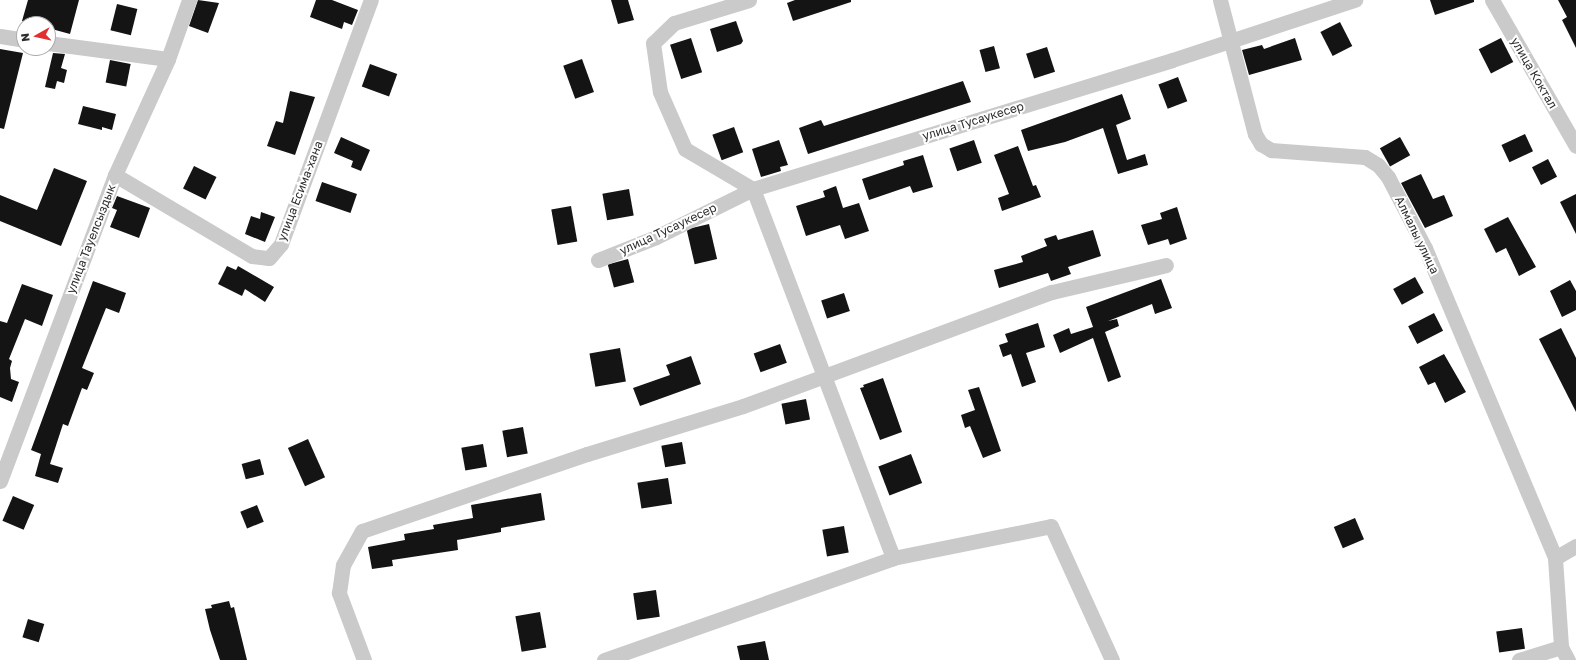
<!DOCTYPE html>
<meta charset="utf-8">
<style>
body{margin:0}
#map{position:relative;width:1576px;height:660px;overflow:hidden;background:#fff;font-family:"Golos Text",sans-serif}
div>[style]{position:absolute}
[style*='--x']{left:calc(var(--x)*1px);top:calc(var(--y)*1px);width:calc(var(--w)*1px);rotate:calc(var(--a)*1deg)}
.building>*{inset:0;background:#141414;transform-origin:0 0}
.minor>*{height:15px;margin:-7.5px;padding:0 7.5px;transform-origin:7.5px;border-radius:7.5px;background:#cacaca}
span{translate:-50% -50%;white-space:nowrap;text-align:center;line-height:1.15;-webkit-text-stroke:4px #fff;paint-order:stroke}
.street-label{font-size:12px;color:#2d2d2d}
.north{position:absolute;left:16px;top:16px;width:40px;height:40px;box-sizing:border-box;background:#fff;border:1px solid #ababab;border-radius:50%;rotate:262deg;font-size:11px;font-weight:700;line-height:16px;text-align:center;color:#2d2d2d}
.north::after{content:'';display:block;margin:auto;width:14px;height:18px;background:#e3302f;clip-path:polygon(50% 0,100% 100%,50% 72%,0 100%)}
</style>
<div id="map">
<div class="building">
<i style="clip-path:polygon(28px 0,79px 0,70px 34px,48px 28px,48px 24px,22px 21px)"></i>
<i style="clip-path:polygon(198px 0,219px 3px,208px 33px,189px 26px)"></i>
<i style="clip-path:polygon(316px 0,332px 0,358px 10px,352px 25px,344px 22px,342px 29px,310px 17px)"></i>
<i style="clip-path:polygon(611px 0,628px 0,634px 20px,618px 24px)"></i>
<i style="clip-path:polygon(795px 0,851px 0,851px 2px,793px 21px,787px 3px)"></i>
<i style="clip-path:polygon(1430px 0,1474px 0,1474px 2px,1435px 15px)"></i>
<i style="clip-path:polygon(1558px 0,1576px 0,1576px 48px,1562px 20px,1567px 17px)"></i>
<i style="left:117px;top:4px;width:21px;height:27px;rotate:14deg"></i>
<i style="clip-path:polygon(736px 21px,743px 41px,741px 44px,717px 52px,710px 29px)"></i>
<i style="left:1340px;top:22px;width:27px;height:22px;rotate:63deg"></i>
<i style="left:691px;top:38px;width:36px;height:22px;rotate:72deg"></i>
<i style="clip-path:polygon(1295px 38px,1302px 60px,1249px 75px,1242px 50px,1262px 45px,1264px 49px)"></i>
<i style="left:1501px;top:38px;width:27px;height:25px;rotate:63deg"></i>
<i style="left:994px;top:46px;width:23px;height:15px;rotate:75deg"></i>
<i style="left:1047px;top:47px;width:26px;height:22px;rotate:72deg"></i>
<i style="clip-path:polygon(0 49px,23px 53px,4px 129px,0 128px)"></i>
<i style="clip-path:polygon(53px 53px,65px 54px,61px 68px,67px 70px,64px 83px,57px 81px,55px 89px,45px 87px)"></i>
<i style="left:582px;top:59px;width:35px;height:20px;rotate:70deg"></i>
<i style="left:110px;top:60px;width:21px;height:23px;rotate:11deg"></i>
<i style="left:370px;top:64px;width:29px;height:24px;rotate:20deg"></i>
<i style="left:1178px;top:77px;width:26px;height:21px;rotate:69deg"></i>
<i style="clip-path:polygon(963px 81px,971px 102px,808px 154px,799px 128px,821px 120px,824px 126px)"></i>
<i style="clip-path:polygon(290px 91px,315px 97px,295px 155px,267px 146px,276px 121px,283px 123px)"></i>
<i style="clip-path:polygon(1122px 94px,1131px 119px,1116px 125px,1127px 160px,1145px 154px,1148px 165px,1118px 174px,1103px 128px,1065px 142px,1028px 151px,1021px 130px)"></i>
<i style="clip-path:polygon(83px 106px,116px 114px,112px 130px,102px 127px,102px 130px,78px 124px)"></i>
<i style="left:734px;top:127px;width:27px;height:23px;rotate:70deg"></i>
<i style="left:1525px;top:134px;width:19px;height:26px;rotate:65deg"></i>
<i style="clip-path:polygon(341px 137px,370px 150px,361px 171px,351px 167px,353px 161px,334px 153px)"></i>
<i style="left:1400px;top:137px;width:21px;height:23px;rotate:61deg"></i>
<i style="clip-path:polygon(779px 140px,788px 165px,780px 167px,781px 171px,761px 177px,752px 149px)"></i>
<i style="left:974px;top:140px;width:24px;height:26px;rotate:71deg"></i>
<i style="clip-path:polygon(1018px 146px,1033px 186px,1036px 185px,1041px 197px,1002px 211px,998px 198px,1009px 194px,994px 155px)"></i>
<i style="clip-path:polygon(923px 155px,933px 187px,913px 193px,910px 186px,869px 200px,862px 179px,904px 165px,903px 161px)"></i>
<i style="left:1548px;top:159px;width:20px;height:18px;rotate:63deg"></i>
<i style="left:194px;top:166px;width:25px;height:25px;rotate:26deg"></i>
<i style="clip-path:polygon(54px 168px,87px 181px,61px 246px,0 221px,0 195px,37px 210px)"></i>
<i style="clip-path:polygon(1421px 174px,1433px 199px,1444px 195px,1453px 216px,1425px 228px,1401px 183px)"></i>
<i style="left:322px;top:182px;width:37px;height:20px;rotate:19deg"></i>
<i style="clip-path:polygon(836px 186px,843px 208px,859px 203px,869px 231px,845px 239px,840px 225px,806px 236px,796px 206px,825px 197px,823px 191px)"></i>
<i style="left:629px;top:189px;width:27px;height:27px;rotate:80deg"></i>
<i style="clip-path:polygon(1576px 194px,1576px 234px,1560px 202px)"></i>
<i style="clip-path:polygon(117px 196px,150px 208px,139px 238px,110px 227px,117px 210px,112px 208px)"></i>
<i style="left:571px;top:206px;width:36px;height:20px;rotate:80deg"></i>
<i style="clip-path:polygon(1177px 207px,1187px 239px,1170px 245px,1168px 239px,1148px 245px,1141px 225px,1162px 219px,1160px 213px)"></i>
<i style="clip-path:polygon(261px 212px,275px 217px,265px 242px,245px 234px,251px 216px,260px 219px)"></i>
<i style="clip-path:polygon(1508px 217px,1536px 267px,1519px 276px,1506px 248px,1496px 253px,1484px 229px)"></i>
<i style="left:709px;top:224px;width:36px;height:23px;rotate:77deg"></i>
<i style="clip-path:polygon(1093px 230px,1101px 256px,1068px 267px,1071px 274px,1051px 281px,1048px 273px,999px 288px,994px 270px,1023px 262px,1021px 256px,1047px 246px,1044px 239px,1056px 235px,1058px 240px)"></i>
<i style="left:628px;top:259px;width:24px;height:21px;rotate:75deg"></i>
<i style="clip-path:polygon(227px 266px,236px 270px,238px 266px,274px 287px,265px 302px,245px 289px,242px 296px,218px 284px)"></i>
<i style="left:1415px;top:277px;width:18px;height:25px;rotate:61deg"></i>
<i style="clip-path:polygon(1161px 279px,1172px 308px,1155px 314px,1152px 304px,1108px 321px,1117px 319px,1119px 326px,1105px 332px,1121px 377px,1108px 382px,1093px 338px,1060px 353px,1053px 335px,1069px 328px,1071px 334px,1093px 327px,1086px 307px)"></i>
<i style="clip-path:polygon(1570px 280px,1576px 291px,1576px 310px,1562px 317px,1550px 291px)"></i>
<i style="clip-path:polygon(93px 281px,126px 293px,119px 313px,106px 308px,82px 368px,94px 373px,87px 390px,82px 388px,68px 426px,63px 424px,50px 464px,63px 468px,58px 483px,35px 476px,41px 454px,31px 450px)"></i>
<i style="clip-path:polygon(22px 284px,53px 295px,42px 326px,25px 319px,9px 359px,12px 361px,10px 368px,11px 379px,19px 382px,12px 402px,0 397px,0 321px,7px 323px)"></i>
<i style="left:844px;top:293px;width:19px;height:24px;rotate:72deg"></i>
<i style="left:1434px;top:313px;width:20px;height:29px;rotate:63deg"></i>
<i style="clip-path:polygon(1038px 323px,1045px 347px,1026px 353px,1036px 382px,1022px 387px,1011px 354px,1003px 357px,999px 345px,1008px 342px,1005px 334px)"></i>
<i style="clip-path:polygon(1561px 328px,1576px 358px,1576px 412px,1539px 339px)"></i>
<i style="left:780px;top:344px;width:20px;height:28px;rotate:70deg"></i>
<i style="left:620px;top:348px;width:34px;height:31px;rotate:80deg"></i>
<i style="clip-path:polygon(1444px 354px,1466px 392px,1445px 403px,1435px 382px,1428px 385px,1419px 367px)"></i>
<i style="clip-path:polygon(691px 356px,701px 384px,640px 406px,633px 388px,670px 375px,666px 365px)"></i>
<i style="clip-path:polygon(883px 378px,902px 432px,880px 440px,860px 388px,864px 387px,863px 385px)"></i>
<i style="clip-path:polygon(979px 387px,1001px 451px,983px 458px,970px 426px,965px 428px,961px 415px,975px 410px,968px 390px)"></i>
<i style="left:806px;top:399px;width:21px;height:25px;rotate:79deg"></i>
<i style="left:523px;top:427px;width:27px;height:21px;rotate:80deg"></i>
<i style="left:308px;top:439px;width:42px;height:22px;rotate:66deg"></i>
<i style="left:682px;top:442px;width:22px;height:21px;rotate:80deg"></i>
<i style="left:483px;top:444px;width:23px;height:22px;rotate:80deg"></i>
<i style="left:911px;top:454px;width:31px;height:35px;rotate:69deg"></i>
<i style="left:260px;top:459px;width:16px;height:19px;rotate:75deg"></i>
<i style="left:668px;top:478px;width:26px;height:31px;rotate:81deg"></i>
<i style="clip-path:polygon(541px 493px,545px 520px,501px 528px,501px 532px,457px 540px,458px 550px,392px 560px,393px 566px,372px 569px,368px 547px,405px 540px,404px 534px,434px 529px,433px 525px,473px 518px,471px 505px)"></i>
<i style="left:13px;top:496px;width:23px;height:27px;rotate:23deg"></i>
<i style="left:257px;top:505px;width:18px;height:18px;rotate:68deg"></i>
<i style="left:1355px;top:518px;width:23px;height:23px;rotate:67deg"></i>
<i style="left:844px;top:526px;width:27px;height:22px;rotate:80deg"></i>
<i style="left:656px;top:590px;width:27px;height:23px;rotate:82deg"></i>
<i style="clip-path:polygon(229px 601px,231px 608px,234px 607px,247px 660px,220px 660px,210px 630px,205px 609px,212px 608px,211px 605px)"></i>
<i style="left:540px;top:612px;width:36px;height:25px;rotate:80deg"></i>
<i style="left:28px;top:619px;width:17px;height:19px;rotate:17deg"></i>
<i style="left:1522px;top:628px;width:21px;height:26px;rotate:82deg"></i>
<i style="clip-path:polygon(765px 641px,769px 660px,740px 660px,737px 646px)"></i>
</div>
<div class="minor">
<i style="--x:749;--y:0;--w:78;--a:163"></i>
<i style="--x:674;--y:23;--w:29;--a:136"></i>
<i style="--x:653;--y:43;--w:49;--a:81.9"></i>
<i style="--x:660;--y:92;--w:62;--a:66.3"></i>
<i style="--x:685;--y:149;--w:79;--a:30.5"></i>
<i style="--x:753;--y:189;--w:395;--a:69.2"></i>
<i style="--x:893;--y:558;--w:161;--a:-11.4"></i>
<i style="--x:1051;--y:526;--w:147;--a:65.5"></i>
<i style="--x:1220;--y:0;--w:138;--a:75.4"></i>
<i style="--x:1255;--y:134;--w:12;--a:59"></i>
<i style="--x:1261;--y:144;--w:12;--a:31"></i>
<i style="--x:1271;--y:150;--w:94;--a:4.3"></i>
<i style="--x:1365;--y:157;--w:15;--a:32"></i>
<i style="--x:1378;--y:165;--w:16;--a:50"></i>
<i style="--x:1388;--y:177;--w:80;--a:62.5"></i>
<i style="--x:1425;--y:248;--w:336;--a:67.2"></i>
<i style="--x:1555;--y:558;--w:89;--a:86.1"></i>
<i style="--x:1561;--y:647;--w:15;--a:62"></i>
<i style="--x:1492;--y:0;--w:168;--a:60.1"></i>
<i style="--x:0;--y:36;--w:24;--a:9"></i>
<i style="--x:48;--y:43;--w:121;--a:7.6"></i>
<i style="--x:115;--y:175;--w:159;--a:30.6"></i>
<i style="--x:252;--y:256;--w:17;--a:7"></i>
<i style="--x:269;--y:258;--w:18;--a:-49"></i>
<i style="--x:281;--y:244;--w:260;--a:-69.8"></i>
<i style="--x:598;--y:260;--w:62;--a:-21.6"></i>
<i style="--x:656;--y:237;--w:108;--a:-26.3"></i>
<i style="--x:753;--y:189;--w:438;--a:-17.1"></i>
<i style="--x:1172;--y:60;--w:193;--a:-18.2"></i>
<i style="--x:0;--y:481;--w:327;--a:-69.4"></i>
<i style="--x:115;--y:175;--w:128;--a:-65.4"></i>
<i style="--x:168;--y:59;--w:63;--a:-70.4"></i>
<i style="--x:1555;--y:558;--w:24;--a:-30"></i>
<i style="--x:364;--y:660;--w:72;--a:-110.5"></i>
<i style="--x:339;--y:593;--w:28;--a:-82"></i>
<i style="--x:343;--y:565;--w:39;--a:-61"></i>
<i style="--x:362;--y:531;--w:238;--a:-18.9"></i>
<i style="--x:587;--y:454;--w:163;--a:-17.1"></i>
<i style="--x:743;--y:406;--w:329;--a:-20.3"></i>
<i style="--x:1052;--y:292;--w:117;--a:-13.3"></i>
<i style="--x:604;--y:660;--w:306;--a:-19.4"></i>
<i style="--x:1519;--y:660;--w:44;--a:-17.2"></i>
</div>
<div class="street-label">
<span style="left:1534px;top:73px;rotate:60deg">улица Коктал</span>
<span style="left:973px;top:121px;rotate:-17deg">улица Тусаукесер</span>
<span style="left:300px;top:191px;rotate:-69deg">улица Есима-хана</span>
<span style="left:668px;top:229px;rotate:-25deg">улица Тусаукесер</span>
<span style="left:1417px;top:235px;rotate:64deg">Алмалы улица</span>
<span style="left:91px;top:239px;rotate:-69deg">улица Тауелсыздык</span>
</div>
<div class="north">N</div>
</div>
